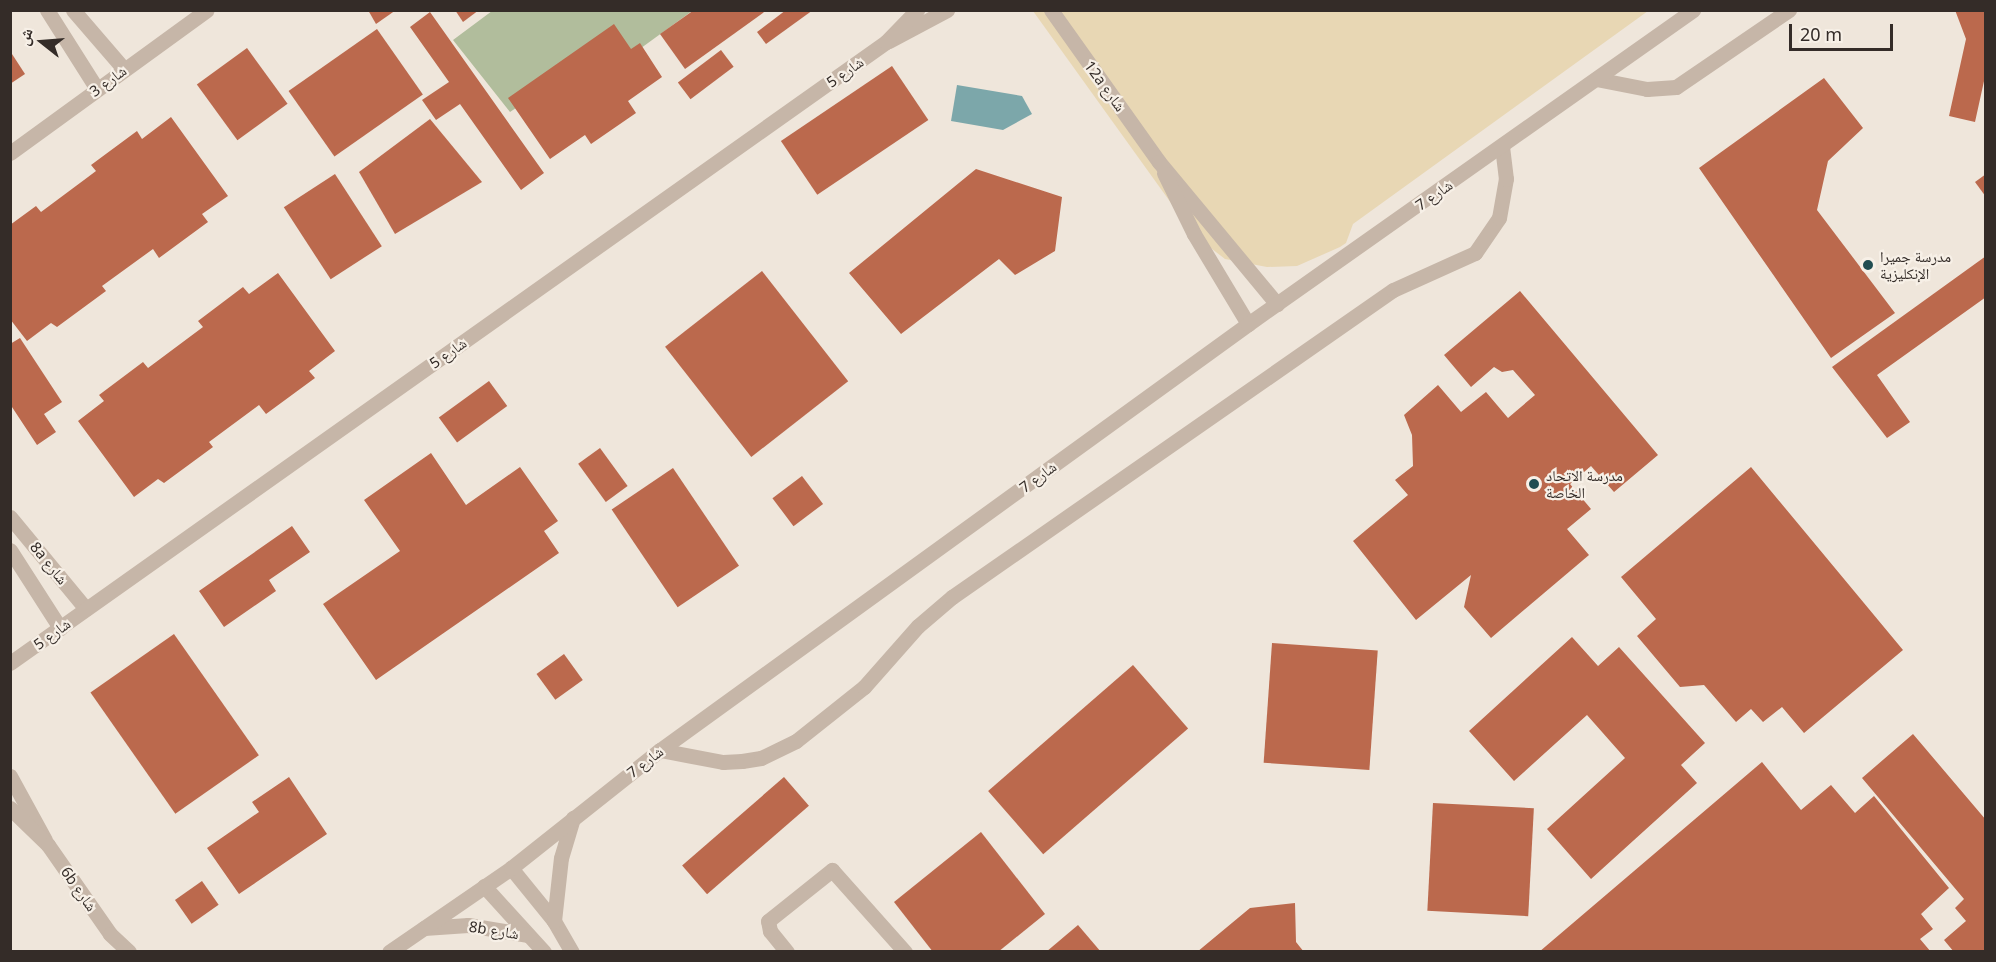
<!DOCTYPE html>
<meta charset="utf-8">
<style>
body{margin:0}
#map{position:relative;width:1996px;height:962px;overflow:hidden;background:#efe6db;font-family:"Noto Sans","Noto Naskh Arabic",sans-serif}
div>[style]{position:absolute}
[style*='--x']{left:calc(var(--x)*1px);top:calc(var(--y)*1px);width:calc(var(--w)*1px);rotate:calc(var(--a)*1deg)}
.green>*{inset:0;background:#b1bd9c}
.sand>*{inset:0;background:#e8d7b4}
.water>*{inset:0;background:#7ca7aa}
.building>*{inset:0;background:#bb694d;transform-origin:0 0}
.service>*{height:15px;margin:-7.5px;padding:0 7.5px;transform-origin:7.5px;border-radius:7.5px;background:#c6b6a8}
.minor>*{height:15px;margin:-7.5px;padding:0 7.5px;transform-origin:7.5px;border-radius:7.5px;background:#c6b6a8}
.dots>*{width:16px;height:16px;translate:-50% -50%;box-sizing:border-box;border:3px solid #f7f0e7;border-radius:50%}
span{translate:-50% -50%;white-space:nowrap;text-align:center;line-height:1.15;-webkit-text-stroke:4.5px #f7f0e7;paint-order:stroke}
.street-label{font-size:15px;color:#342c28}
.poi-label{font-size:15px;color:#342c28}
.left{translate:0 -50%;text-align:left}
.frame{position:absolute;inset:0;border:12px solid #342c28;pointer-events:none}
.north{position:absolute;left:12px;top:12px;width:60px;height:60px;-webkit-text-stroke:4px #f7f0e7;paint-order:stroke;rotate:287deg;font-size:16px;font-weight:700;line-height:24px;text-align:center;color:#342c28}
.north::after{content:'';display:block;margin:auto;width:21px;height:27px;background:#342c28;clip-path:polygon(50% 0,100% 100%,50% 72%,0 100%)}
.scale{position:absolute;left:1789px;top:24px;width:104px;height:27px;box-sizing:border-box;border:3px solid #342c28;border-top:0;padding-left:8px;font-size:18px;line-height:21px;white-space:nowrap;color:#342c28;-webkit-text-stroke:4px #f7f0e7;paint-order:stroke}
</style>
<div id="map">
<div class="green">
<i style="clip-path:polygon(492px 11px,692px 11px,626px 59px,613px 43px,510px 112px,453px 40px)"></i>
</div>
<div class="sand">
<i style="clip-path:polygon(1033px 11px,1648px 11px,1353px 224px,1346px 243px,1340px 247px,1297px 266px,1267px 267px,1225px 259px,1194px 235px)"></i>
</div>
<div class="water">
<i style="clip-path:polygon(957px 85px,1022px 96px,1032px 114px,1003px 130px,951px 121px)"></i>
</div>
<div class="building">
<i style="clip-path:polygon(368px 10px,396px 10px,376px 24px)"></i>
<i style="clip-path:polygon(455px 10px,479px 10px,463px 22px)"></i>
<i style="clip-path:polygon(694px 10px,767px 10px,685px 69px,660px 34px)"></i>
<i style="clip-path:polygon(786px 10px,813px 10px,766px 44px,757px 32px)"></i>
<i style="clip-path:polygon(1955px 10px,1986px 10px,1986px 72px,1975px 122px,1949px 116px,1966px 39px)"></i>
<i style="clip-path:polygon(430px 12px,544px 173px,521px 190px,460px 104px,436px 120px,422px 100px,449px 82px,410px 27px)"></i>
<i style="clip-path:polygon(614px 24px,631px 49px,640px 43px,662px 77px,628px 101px,636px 113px,591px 144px,585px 135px,550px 159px,508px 98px)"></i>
<i style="left:377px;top:29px;width:80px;height:108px;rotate:55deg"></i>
<i style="left:247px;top:48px;width:69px;height:62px;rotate:54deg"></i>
<i style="left:721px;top:50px;width:21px;height:54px;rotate:53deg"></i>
<i style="clip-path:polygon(12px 54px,25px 74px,10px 84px,10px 55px)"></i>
<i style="left:892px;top:66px;width:65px;height:134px;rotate:56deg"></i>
<i style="clip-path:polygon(1824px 78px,1863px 128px,1828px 161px,1817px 210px,1895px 313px,1831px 358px,1699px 168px)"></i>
<i style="clip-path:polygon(171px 117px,228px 196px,202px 214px,208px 222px,159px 258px,153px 249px,102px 286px,106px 291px,57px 327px,51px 323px,27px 341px,10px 319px,10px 225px,36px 206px,41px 212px,84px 180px,96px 171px,91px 165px,137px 131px,142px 139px)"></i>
<i style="clip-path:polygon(430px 119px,482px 182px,395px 234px,359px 172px)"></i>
<i style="clip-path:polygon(976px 169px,1062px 197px,1055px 251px,1015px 275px,999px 259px,901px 334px,849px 273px)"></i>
<i style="left:335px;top:174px;width:86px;height:61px;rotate:57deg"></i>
<i style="clip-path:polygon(1986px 174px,1986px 197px,1975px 182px)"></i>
<i style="clip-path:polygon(1986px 256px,1986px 297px,1877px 375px,1910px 422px,1887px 438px,1832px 367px)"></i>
<i style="left:762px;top:271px;width:140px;height:123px;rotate:52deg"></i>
<i style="clip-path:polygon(278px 273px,335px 351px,309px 371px,315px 378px,266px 414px,259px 405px,209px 442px,213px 447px,164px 483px,158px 479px,134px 497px,78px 421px,104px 401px,99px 395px,143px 362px,148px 368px,203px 327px,198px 321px,243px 287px,249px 294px)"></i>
<i style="clip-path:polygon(1520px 291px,1658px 455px,1614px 492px,1591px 466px,1570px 484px,1591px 509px,1567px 529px,1589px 555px,1491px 638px,1464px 607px,1471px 575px,1416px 620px,1353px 541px,1408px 495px,1395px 480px,1413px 466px,1412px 435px,1404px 415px,1438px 385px,1461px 412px,1486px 392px,1508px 418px,1535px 395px,1513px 370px,1502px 372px,1494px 367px,1471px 387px,1444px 355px)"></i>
<i style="clip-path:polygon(20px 338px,62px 402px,44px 414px,56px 432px,37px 445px,10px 404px,10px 344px)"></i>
<i style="left:489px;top:381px;width:31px;height:62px;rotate:54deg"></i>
<i style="left:600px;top:448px;width:47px;height:27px;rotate:54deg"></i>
<i style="clip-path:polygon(431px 453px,466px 505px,520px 467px,558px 521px,544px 531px,559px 553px,376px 680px,323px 604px,400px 551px,364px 500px)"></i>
<i style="clip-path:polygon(1751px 467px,1903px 650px,1804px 733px,1782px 707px,1763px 722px,1751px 709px,1736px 722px,1704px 685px,1680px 687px,1637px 636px,1656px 619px,1621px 577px)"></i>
<i style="left:673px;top:468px;width:118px;height:74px;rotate:56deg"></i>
<i style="left:802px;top:476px;width:35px;height:37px;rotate:53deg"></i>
<i style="clip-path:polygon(292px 526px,310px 552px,269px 580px,276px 591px,224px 627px,199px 591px)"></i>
<i style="left:174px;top:634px;width:148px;height:102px;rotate:55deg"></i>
<i style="clip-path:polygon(1572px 637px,1598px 666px,1619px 647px,1705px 743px,1681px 765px,1697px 783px,1591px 879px,1547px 829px,1625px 758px,1587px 715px,1514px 781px,1469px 731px)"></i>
<i style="left:1272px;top:643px;width:106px;height:120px;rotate:4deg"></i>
<i style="left:564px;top:654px;width:32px;height:34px;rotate:54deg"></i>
<i style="left:1133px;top:665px;width:84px;height:192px;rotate:49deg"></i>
<i style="clip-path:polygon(1913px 734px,1986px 820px,1986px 952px,1954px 952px,1944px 940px,1966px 921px,1955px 908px,1964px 899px,1862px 778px)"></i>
<i style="clip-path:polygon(1762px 762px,1801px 810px,1831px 785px,1855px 813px,1874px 796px,1949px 888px,1921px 914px,1933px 929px,1920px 939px,1931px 952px,1539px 952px)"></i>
<i style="clip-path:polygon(289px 777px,327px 834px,239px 894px,207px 848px,259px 812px,252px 802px)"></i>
<i style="left:784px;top:777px;width:38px;height:135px;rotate:49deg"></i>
<i style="left:1433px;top:803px;width:101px;height:108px;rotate:3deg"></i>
<i style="clip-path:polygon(981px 832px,1045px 914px,998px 952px,933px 952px,894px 902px)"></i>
<i style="left:202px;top:881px;width:29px;height:33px;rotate:55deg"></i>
<i style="clip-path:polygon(1295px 903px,1296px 942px,1304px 952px,1197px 952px,1250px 908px)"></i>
<i style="clip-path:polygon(1078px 925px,1101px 952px,1046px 952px)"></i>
</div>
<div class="service">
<i style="--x:1596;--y:79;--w:52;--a:11.1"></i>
<i style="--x:1647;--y:89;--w:29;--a:-4"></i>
<i style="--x:1676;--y:87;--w:137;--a:-34.3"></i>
<i style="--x:660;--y:750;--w:64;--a:10.8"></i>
<i style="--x:723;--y:762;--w:19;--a:-3"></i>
<i style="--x:742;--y:761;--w:19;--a:-9"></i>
<i style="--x:761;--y:758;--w:39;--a:-26"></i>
<i style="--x:796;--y:741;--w:87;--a:-38.5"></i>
<i style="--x:864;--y:687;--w:81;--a:-48.5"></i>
<i style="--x:918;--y:626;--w:45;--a:-40.5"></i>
<i style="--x:952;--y:597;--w:537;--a:-34.84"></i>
<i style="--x:1393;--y:290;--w:90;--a:-24.3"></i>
<i style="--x:1475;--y:253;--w:42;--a:-55.6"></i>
<i style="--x:1499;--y:218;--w:40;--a:-80"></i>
<i style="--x:1506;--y:179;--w:32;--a:-97"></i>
<i style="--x:787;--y:952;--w:27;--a:-129"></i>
<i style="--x:770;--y:931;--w:10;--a:-101"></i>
<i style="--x:768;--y:921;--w:82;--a:-38.6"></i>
<i style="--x:832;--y:870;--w:110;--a:48.3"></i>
</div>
<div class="minor">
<i style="--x:47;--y:10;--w:93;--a:57.7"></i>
<i style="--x:73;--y:10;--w:78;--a:49.2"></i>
<i style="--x:1051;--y:10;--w:186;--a:54.6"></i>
<i style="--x:1159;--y:162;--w:185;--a:50.3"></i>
<i style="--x:889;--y:41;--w:66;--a:-28.1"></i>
<i style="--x:10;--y:153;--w:243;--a:-36"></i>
<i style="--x:1164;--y:173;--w:68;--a:63.8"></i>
<i style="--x:1194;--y:234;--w:105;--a:59"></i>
<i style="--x:10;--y:517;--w:119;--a:50.4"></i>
<i style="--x:10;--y:550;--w:93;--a:57.3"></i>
<i style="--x:10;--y:663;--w:1074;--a:-35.33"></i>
<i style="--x:886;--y:42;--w:45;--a:-45.9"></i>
<i style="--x:10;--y:776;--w:73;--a:61.3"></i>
<i style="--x:10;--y:808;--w:53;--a:44.2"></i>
<i style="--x:48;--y:845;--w:108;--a:55.1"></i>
<i style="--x:110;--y:934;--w:26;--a:43"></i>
<i style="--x:511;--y:868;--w:68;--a:50.9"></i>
<i style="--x:554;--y:921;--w:36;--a:60"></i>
<i style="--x:484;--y:886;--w:89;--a:47.7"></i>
<i style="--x:554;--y:921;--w:63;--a:-83.7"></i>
<i style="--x:561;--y:858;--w:42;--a:-73.3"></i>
<i style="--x:424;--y:928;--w:44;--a:-3.9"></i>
<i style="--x:468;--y:925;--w:61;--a:9.5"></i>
<i style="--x:389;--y:952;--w:148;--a:-34.5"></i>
<i style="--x:511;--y:868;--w:190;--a:-38.4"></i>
<i style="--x:660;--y:750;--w:726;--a:-35.92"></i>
<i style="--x:1248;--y:324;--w:545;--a:-35.21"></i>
</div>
<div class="dots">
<i style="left:1868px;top:265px;background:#214d51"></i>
<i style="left:1534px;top:484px;background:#214d51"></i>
</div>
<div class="street-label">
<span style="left:845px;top:72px;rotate:-35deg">شارع 5</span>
<span style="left:108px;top:81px;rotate:-36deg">شارع 3</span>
<span style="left:1105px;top:86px;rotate:54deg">12a شارع</span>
<span style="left:1434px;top:195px;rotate:-35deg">شارع 7</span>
<span style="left:448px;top:353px;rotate:-35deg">شارع 5</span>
<span style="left:1038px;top:477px;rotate:-36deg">شارع 7</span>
<span style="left:49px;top:563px;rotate:51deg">8a شارع</span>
<span style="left:52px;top:634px;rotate:-36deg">شارع 5</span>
<span style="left:645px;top:762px;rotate:-38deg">شارع 7</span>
<span style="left:79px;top:889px;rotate:55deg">6b شارع</span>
<span style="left:494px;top:930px;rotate:9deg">8b شارع</span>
</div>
<div class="poi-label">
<span class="left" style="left:1880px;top:265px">مدرسة جميرا<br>الإنكليزية</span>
<span class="left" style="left:1546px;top:484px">مدرسة الاتحاد<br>الخاصة</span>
</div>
<div class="frame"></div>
<div class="north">ش</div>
<div class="scale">20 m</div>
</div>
